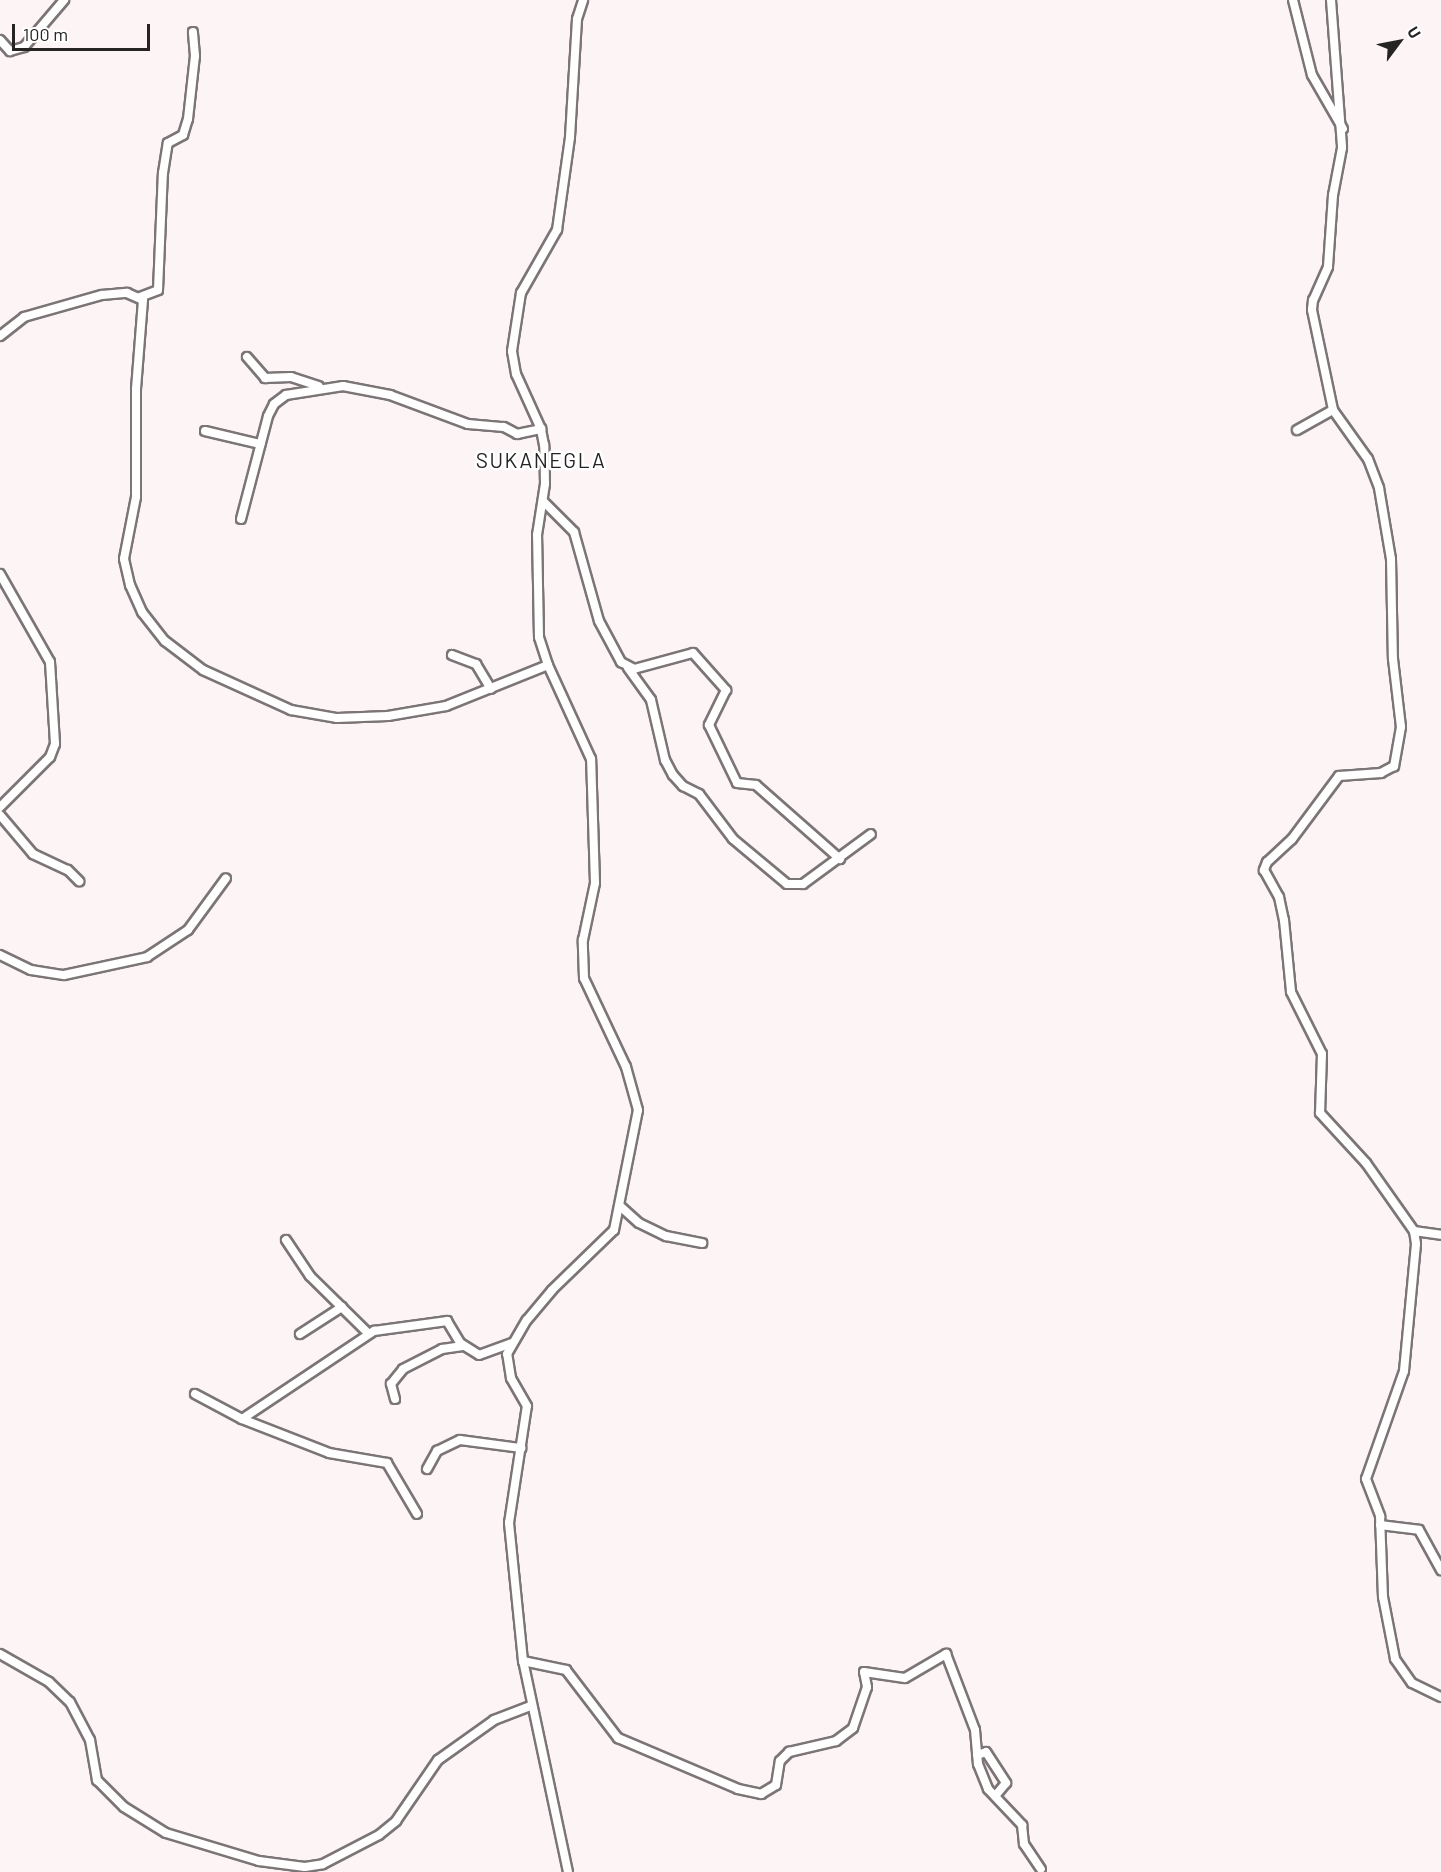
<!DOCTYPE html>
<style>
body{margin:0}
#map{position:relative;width:1441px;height:1872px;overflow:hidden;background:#fdf4f6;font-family:Barlow,sans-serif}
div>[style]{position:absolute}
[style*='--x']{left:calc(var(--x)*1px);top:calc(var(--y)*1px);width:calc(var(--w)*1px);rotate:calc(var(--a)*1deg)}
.roads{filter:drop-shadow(2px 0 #7c7576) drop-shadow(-2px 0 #7c7576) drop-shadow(0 2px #7c7576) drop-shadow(0 -2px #7c7576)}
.street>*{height:8px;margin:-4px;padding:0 4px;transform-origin:4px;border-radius:4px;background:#fff}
span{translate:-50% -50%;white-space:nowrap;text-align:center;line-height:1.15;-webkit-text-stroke:5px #fff;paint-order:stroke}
.quarter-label{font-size:21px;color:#262324;letter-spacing:1.5px}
.north{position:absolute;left:1369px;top:12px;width:60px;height:60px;-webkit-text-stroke:4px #fff;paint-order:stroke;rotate:58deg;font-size:16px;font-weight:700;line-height:24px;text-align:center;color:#262324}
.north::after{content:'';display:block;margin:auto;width:21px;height:27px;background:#262324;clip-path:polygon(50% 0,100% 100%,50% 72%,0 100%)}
.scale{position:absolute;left:12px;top:24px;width:138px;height:27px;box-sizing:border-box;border:3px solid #262324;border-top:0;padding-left:8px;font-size:18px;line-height:21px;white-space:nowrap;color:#262324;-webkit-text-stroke:4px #fff;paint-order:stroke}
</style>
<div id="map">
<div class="roads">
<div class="street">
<i style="--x:1293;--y:0;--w:77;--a:75.8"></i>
<i style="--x:1312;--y:75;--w:62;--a:60.1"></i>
<i style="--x:1331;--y:0;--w:148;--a:85.7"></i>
<i style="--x:1342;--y:148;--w:48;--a:100.8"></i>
<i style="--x:1333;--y:195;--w:72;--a:94"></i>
<i style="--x:1328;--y:267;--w:36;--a:114"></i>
<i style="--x:1313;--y:300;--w:10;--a:96"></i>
<i style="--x:1312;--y:310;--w:102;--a:78.1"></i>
<i style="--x:1333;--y:410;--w:60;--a:54.5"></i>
<i style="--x:1368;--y:459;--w:31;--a:69"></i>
<i style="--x:1379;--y:488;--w:72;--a:80.4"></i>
<i style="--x:1391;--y:559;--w:100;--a:88.9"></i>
<i style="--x:1393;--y:659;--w:68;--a:83.3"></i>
<i style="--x:1401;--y:727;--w:40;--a:100"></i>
<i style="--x:1394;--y:766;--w:15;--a:152"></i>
<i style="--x:1381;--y:773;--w:42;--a:175.9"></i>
<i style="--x:1339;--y:776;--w:79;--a:126.7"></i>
<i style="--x:1292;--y:839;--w:34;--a:137"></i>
<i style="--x:1267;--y:862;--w:9;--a:111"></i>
<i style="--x:1264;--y:870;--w:31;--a:61"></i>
<i style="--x:1279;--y:897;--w:24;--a:78"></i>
<i style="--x:1284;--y:920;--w:72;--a:84.4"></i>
<i style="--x:1291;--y:992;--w:69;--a:63.4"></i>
<i style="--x:1322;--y:1054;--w:59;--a:91.9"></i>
<i style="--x:1320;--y:1113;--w:68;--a:47.4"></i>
<i style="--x:1366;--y:1163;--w:83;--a:54.8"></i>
<i style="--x:1414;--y:1231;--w:27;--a:8"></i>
<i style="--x:0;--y:40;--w:15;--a:48"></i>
<i style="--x:10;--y:51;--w:15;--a:-16"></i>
<i style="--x:24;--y:47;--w:62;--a:-49.6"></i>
<i style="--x:140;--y:297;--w:19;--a:-21"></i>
<i style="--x:158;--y:290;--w:117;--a:-87.6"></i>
<i style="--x:163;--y:173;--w:30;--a:-81"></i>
<i style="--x:168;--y:143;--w:17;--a:-28"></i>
<i style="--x:183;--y:135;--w:17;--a:-73"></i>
<i style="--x:188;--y:119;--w:63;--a:-83.7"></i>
<i style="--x:195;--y:56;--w:24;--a:-95"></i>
<i style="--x:0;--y:336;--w:31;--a:-38"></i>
<i style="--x:24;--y:317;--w:81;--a:-15.8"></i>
<i style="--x:102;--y:295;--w:25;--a:-5"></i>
<i style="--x:127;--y:293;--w:17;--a:24"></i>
<i style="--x:143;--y:300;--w:89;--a:94.5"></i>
<i style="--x:136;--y:389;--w:108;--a:90"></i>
<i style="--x:136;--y:497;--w:63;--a:101"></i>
<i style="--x:124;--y:559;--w:27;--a:77"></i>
<i style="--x:130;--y:585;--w:30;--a:66"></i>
<i style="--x:142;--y:612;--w:37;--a:52"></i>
<i style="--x:165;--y:641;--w:48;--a:37.3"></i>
<i style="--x:203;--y:670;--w:97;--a:24.4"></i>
<i style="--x:291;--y:710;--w:47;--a:9.9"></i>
<i style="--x:337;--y:718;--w:51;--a:-2.2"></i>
<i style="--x:388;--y:716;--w:59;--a:-9.8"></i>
<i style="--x:446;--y:706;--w:110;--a:-21.9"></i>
<i style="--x:247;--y:357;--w:28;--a:49"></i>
<i style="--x:265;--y:378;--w:26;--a:-2"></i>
<i style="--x:291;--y:377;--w:29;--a:18"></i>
<i style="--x:1297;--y:430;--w:41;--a:-29.1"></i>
<i style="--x:205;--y:431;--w:57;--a:13.3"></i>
<i style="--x:543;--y:501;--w:44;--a:45"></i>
<i style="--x:574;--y:532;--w:92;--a:74.3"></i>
<i style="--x:599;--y:621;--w:47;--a:61.8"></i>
<i style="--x:621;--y:662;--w:15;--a:28"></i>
<i style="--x:634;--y:669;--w:61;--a:-15.2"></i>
<i style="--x:693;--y:653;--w:50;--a:48.3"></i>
<i style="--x:726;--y:690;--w:39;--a:116"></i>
<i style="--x:709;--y:725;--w:64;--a:64.2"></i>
<i style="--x:737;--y:783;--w:19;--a:6"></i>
<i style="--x:756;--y:785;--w:112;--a:41.4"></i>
<i style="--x:241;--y:519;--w:106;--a:-75.3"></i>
<i style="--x:268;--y:416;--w:13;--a:-63"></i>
<i style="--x:274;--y:404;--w:15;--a:-37"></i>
<i style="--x:286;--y:395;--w:58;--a:-9"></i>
<i style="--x:343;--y:386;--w:48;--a:10.8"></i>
<i style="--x:390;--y:395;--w:83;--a:20.4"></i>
<i style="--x:468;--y:424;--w:36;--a:5"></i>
<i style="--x:504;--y:427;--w:15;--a:28"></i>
<i style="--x:517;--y:434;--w:25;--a:-12"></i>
<i style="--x:0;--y:574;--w:101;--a:60.4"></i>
<i style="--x:50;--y:662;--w:82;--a:86.5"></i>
<i style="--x:55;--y:744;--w:14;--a:111"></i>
<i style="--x:50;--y:757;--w:71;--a:135"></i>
<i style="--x:452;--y:655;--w:26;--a:21"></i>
<i style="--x:476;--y:664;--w:29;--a:59"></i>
<i style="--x:628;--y:668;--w:39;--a:54"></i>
<i style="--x:651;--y:700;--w:62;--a:76.9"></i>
<i style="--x:665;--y:760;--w:17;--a:62"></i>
<i style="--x:673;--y:775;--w:15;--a:48"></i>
<i style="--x:683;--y:786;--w:18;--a:27"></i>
<i style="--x:699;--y:794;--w:56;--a:52.9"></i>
<i style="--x:733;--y:839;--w:70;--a:39.8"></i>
<i style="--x:787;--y:884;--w:16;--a:0"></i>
<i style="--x:803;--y:884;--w:84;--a:-36.3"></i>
<i style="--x:0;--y:815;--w:51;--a:49.8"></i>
<i style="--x:33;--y:854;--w:38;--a:25"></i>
<i style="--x:68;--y:870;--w:16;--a:45"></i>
<i style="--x:0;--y:955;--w:34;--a:26"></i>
<i style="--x:31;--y:970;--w:33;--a:9"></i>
<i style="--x:64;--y:975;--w:85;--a:-12.2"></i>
<i style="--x:147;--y:957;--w:49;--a:-33.4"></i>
<i style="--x:188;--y:930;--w:64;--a:-53.8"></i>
<i style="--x:620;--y:1206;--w:25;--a:42"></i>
<i style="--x:639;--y:1223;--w:30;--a:26"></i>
<i style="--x:666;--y:1236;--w:37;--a:11"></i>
<i style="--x:1414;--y:1231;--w:13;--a:81"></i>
<i style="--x:1416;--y:1244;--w:128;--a:95.4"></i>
<i style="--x:1404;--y:1371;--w:114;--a:109.4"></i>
<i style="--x:1366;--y:1479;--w:40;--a:69"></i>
<i style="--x:1380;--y:1516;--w:81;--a:87.9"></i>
<i style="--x:1383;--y:1597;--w:63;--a:79"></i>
<i style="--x:1395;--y:1659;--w:29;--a:55"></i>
<i style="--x:1412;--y:1683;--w:32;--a:26"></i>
<i style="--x:286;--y:1240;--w:43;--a:56.3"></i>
<i style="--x:310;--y:1276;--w:81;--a:44.5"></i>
<i style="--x:300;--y:1334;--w:50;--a:-32.7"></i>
<i style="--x:195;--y:1394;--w:53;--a:28"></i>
<i style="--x:242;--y:1419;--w:93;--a:21.3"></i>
<i style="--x:329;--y:1453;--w:59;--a:9.8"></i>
<i style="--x:387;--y:1463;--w:59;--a:59.5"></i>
<i style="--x:395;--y:1399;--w:16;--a:-105"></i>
<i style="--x:391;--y:1384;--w:19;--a:-51"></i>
<i style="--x:403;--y:1369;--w:44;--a:-27.1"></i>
<i style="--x:442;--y:1349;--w:21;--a:-8"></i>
<i style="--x:242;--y:1419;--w:159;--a:-33.7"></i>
<i style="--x:374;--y:1331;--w:74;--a:-7.8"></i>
<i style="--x:447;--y:1321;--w:26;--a:59"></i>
<i style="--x:460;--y:1343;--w:22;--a:32"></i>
<i style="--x:479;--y:1355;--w:35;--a:-20"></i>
<i style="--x:427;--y:1469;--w:21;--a:-61"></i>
<i style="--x:437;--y:1451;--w:25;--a:-26"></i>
<i style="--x:460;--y:1440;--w:62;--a:7.5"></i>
<i style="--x:1380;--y:1525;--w:39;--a:7"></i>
<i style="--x:1419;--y:1530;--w:46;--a:61.2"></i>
<i style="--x:0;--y:1654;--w:56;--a:29.7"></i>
<i style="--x:49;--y:1682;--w:29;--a:44"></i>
<i style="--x:70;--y:1702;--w:43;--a:62.2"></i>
<i style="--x:90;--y:1740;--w:41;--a:80.1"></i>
<i style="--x:97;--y:1780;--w:38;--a:45"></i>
<i style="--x:124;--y:1807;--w:49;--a:31.8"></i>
<i style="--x:166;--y:1833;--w:97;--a:16.8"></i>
<i style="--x:259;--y:1861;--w:46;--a:7.4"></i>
<i style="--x:305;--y:1867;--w:18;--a:-9"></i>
<i style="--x:323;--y:1864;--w:63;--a:-27.4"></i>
<i style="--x:379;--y:1835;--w:22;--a:-39"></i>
<i style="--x:396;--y:1821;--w:74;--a:-55.5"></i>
<i style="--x:438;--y:1760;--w:69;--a:-35.5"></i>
<i style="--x:494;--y:1720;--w:39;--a:-21"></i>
<i style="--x:523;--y:1661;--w:44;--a:11.8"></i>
<i style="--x:566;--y:1670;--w:86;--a:52.6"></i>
<i style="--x:618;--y:1738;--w:130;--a:23"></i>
<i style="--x:738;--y:1789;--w:24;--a:12"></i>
<i style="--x:761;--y:1794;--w:17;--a:-31"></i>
<i style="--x:776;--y:1785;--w:24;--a:-81"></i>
<i style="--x:780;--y:1761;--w:13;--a:-45"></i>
<i style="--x:789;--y:1752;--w:48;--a:-13.2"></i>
<i style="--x:836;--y:1741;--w:21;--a:-37"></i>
<i style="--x:853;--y:1728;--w:43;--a:-71.1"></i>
<i style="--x:867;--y:1687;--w:15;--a:-101"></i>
<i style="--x:864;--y:1672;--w:41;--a:8.3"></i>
<i style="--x:905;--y:1678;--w:48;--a:-30.3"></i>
<i style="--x:946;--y:1654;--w:81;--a:69.1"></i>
<i style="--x:975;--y:1730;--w:34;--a:85"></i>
<i style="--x:978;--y:1764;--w:27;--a:68"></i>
<i style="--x:988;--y:1789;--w:50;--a:46.6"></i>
<i style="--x:1022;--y:1825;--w:19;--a:84"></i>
<i style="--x:1024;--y:1844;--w:30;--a:56"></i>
<i style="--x:977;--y:1755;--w:9;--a:-18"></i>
<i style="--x:986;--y:1752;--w:37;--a:57"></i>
<i style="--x:1006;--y:1783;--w:16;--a:130"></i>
<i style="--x:568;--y:1872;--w:216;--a:-102"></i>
<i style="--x:523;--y:1661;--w:139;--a:-95.8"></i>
<i style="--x:509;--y:1523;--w:118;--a:-81.3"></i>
<i style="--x:527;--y:1406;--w:32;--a:-120"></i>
<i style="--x:511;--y:1378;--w:24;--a:-99"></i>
<i style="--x:507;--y:1354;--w:39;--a:-60"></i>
<i style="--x:527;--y:1320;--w:39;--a:-50"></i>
<i style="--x:552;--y:1290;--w:86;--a:-44.1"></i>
<i style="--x:614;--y:1230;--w:122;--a:-78.7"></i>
<i style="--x:638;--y:1110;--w:45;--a:-105.6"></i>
<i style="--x:626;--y:1067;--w:98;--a:-115.3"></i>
<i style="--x:584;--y:978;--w:38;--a:-92"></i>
<i style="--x:583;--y:940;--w:58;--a:-78.1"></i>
<i style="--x:595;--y:883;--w:124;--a:-91.8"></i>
<i style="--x:591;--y:759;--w:103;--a:-114.6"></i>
<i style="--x:548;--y:665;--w:29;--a:-108"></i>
<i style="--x:539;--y:637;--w:102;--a:-91.1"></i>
<i style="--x:537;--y:535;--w:52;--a:-81.1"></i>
<i style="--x:545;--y:484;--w:39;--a:-91"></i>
<i style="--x:544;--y:445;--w:16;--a:-101"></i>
<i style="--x:541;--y:429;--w:60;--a:-114.4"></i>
<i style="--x:516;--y:374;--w:23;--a:-100"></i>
<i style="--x:512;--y:351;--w:59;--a:-81.2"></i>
<i style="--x:521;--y:293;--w:73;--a:-60.3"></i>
<i style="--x:557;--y:230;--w:94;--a:-82"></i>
<i style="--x:570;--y:137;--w:118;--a:-86.6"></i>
<i style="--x:577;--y:19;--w:20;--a:-72"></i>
</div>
</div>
<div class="quarter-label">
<span style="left:541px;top:460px">SUKANEGLA</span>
</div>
<div class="north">U</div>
<div class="scale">100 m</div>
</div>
